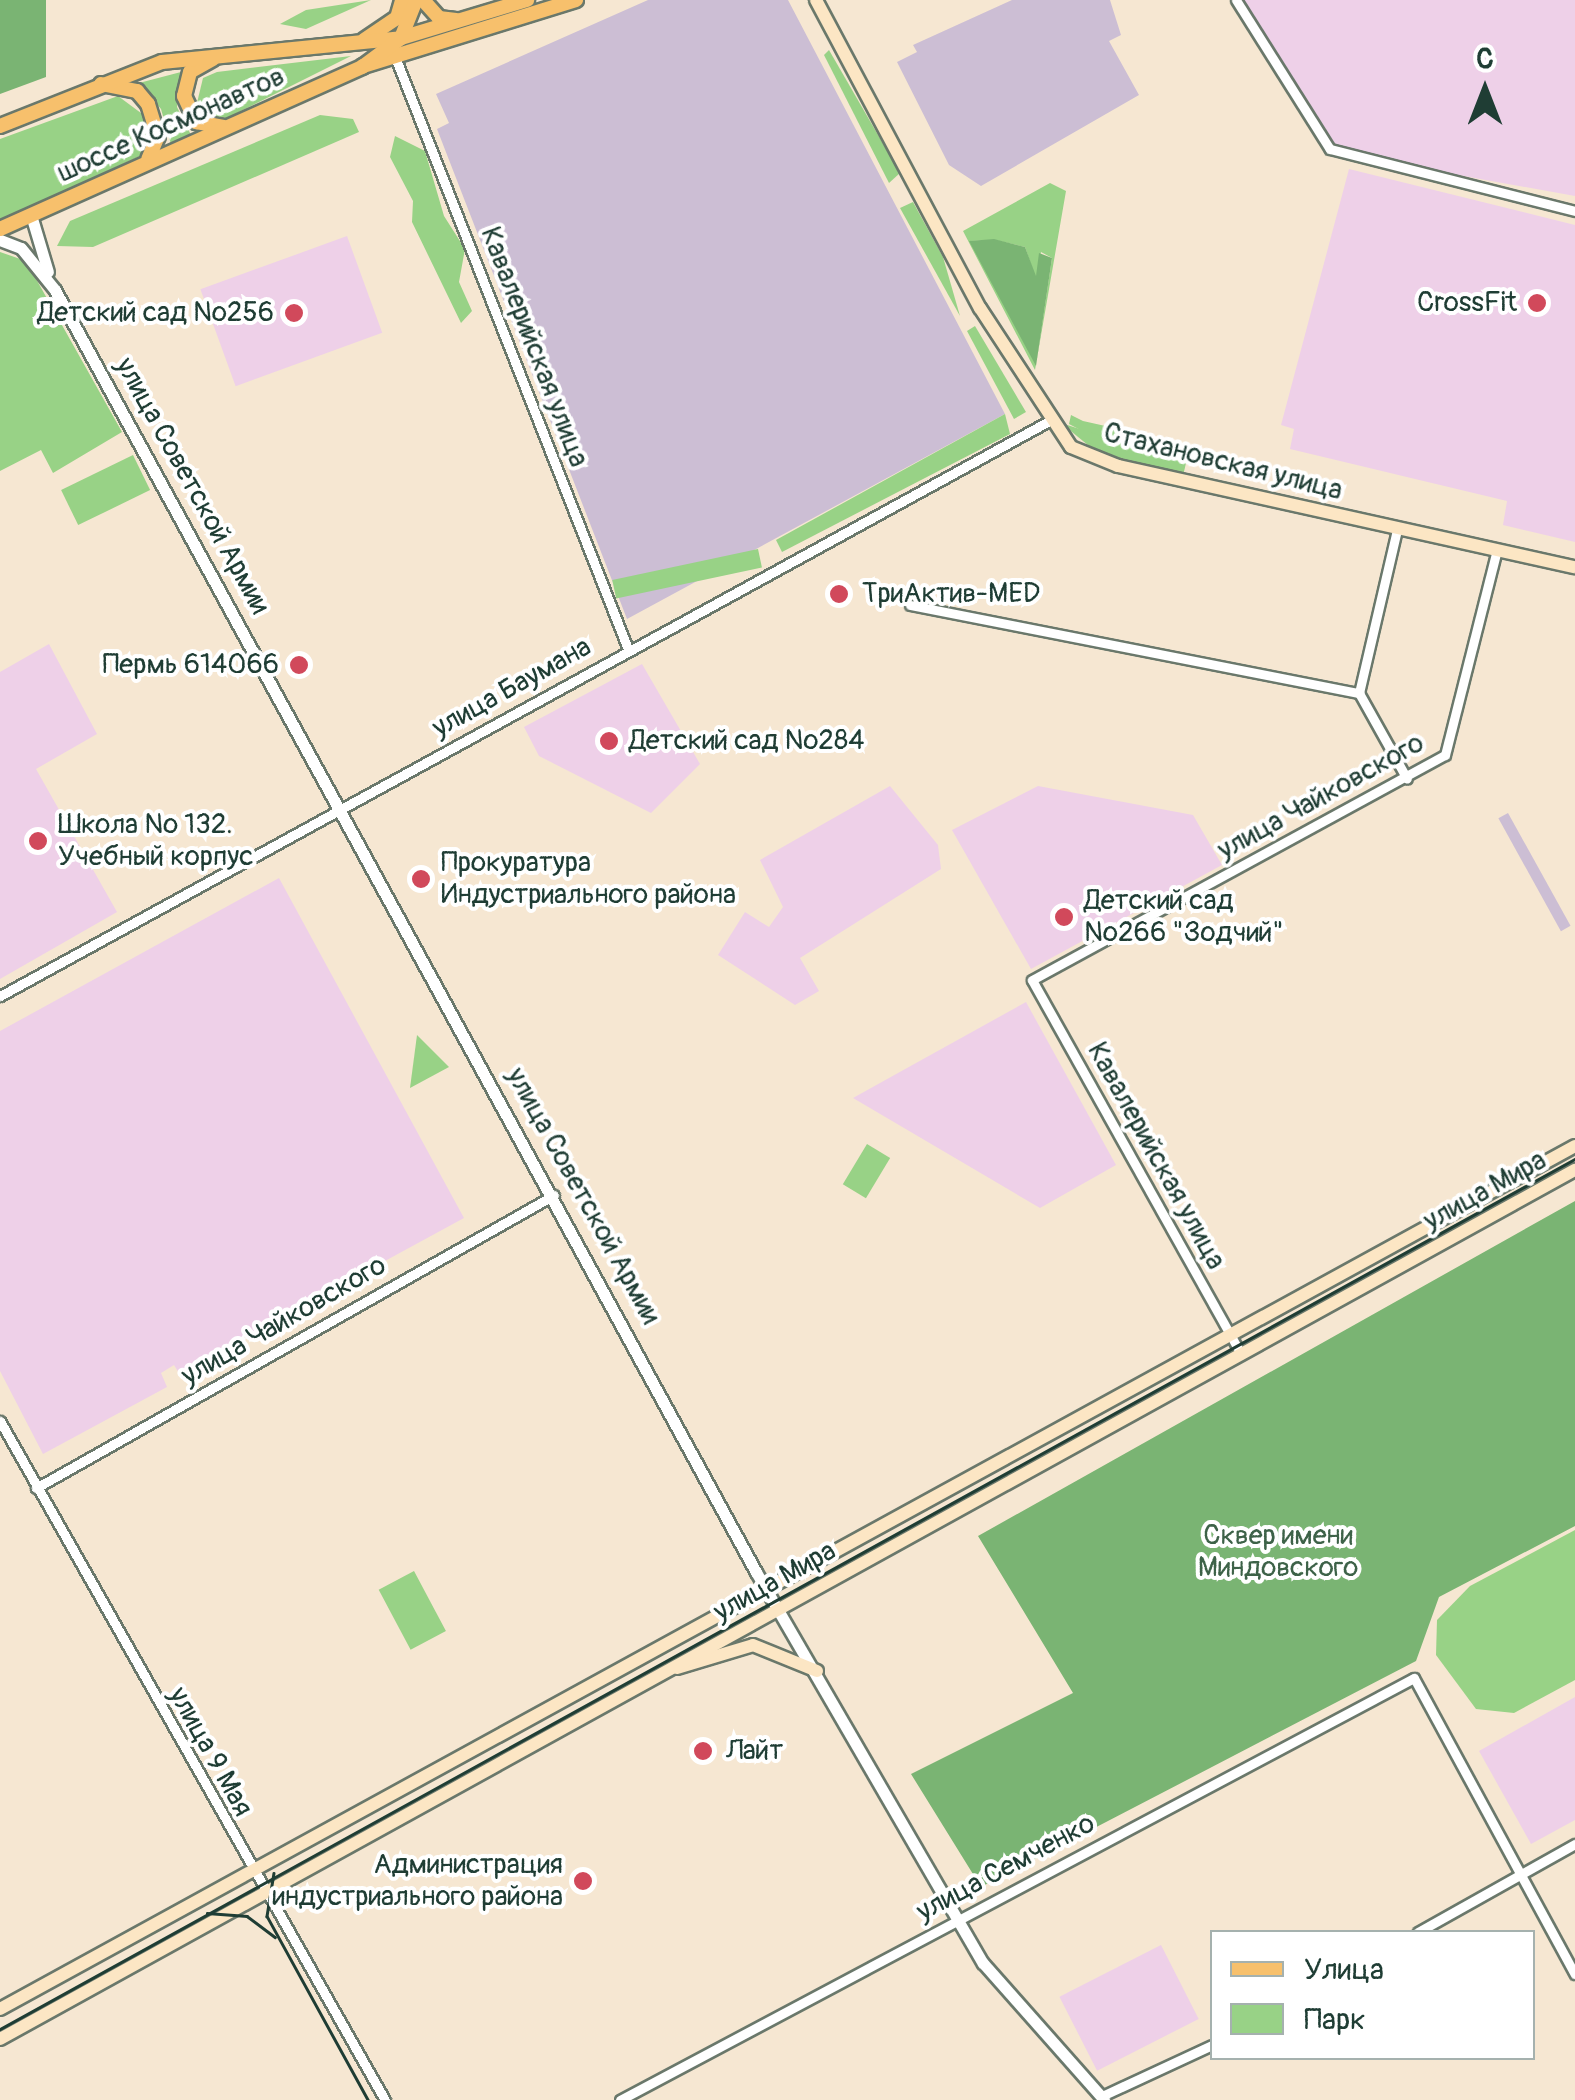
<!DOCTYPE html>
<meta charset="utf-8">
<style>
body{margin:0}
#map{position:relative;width:1575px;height:2100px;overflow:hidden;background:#f6e7d2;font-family:Pangolin,sans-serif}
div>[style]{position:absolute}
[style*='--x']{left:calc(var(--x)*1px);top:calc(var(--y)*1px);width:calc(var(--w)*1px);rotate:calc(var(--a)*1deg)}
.built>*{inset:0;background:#eed0e8;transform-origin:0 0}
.industrial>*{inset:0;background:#ccbed4;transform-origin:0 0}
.green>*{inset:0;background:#98d286;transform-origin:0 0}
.forest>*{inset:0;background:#7ab473}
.roads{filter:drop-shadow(2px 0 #6a786b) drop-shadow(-2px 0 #6a786b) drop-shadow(0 2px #6a786b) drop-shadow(0 -2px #6a786b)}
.minor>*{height:9px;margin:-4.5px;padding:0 4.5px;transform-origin:4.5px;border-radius:4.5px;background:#fff}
.tertiary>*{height:11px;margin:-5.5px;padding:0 5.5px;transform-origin:5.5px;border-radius:5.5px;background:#fff}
.secondary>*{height:12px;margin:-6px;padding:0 6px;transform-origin:6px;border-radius:6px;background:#fce6c4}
.primary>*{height:14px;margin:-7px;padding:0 7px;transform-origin:7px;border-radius:7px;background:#f7c06c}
.tram>*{height:2.5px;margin:-1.25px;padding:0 1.25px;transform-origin:1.25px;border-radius:1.25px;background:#1f3d34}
.dots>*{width:28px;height:28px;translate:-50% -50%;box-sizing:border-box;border:5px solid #fff;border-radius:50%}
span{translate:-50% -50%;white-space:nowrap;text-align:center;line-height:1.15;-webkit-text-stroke:8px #fff;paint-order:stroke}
.street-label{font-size:28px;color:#1f3d34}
.poi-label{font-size:28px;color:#1f3d34}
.right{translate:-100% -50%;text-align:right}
.left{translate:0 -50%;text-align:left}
.park-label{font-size:28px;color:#3d6248}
.legend{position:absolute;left:1210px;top:1930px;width:325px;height:130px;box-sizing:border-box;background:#fff;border:2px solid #a5b1ae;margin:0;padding:12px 18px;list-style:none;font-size:30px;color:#1f3d34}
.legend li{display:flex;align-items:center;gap:20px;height:50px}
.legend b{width:50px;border:2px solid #a5b1ae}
.north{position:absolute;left:1435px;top:40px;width:100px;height:100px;-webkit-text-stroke:8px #fff;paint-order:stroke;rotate:0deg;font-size:28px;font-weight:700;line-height:40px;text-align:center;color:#1f3d34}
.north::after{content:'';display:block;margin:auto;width:35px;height:45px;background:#1f3d34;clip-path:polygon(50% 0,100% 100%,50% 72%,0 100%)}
</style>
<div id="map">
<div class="built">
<i style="clip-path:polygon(1239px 0,1575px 0,1575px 196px,1347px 155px,1328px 139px)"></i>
<i style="clip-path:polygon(1349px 169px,1575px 225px,1575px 542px,1503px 525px,1507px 501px,1290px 449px,1294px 429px,1281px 425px)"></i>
<i style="left:347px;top:236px;width:103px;height:156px;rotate:70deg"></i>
<i style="clip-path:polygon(49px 644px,97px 734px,36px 769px,117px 912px,0 979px,0 672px)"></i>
<i style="clip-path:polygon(642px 664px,700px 764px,651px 813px,539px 756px,524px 727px)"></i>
<i style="clip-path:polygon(890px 786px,938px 845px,941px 869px,800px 958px,819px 991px,795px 1005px,718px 955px,745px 912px,769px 927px,783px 907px,760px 860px)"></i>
<i style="clip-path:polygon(1038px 786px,1193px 815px,1222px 865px,1031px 969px,952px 830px)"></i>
<i style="clip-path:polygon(279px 878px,464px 1218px,179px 1373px,174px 1365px,161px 1373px,167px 1387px,43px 1454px,0 1371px,0 1031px)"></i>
<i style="clip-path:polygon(1026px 1002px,1116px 1165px,1040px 1208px,853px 1098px)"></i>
<i style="clip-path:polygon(1575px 1697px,1575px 1820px,1531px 1844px,1479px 1751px)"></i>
<i style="left:1161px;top:1945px;width:83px;height:114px;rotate:63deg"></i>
</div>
<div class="industrial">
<i style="clip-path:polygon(648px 0,788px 0,1005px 414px,627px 619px,437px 129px,449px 123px,436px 94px)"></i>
<i style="clip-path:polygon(1012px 0,1110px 0,1121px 35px,1109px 41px,1139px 95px,981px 186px,949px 165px,897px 62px,917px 52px,913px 45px)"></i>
<i style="left:1508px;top:813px;width:129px;height:11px;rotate:61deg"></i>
</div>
<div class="green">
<i style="clip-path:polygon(371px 0,306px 29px,280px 24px,306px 10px)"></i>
<i style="clip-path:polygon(829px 50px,900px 173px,889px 183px,824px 55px)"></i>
<i style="clip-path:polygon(351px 56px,215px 124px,196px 107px,203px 78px,217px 72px)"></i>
<i style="clip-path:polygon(181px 72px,177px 107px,191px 135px,172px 148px,161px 109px,139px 83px)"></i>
<i style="clip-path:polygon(118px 96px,145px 116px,149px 152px,0 220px,0 139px)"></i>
<i style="clip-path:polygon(320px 115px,353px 119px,359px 132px,93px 247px,57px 246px,70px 221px)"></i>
<i style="clip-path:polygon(395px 136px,425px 151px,444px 216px,465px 249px,459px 282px,472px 311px,461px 323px,412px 222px,413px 201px,390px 157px)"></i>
<i style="clip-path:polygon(evenodd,1050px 183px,1066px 191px,1035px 370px,963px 231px,1050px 183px,995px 240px,1025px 247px,1036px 279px,1041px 252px,1052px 258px,1036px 364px,970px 241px,995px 240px)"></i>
<i style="clip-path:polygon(913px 202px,943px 257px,960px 316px,900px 208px)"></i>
<i style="clip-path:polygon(0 252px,26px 261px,122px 432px,53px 473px,41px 450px,0 471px)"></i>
<i style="clip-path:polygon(975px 326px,1026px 412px,1014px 419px,967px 331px)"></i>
<i style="clip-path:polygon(1005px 414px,1010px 434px,782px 552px,776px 540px)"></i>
<i style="clip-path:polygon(1071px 415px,1083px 421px,1177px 442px,1167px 453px,1088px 434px,1069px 424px)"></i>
<i style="clip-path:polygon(1061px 423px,1186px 463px,1183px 476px,1100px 455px)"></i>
<i style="left:133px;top:455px;width:39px;height:80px;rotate:64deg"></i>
<i style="left:758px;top:549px;width:19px;height:149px;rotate:78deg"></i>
<i style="clip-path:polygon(417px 1035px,449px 1067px,410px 1088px)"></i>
<i style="left:867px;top:1144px;width:27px;height:47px;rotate:31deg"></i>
<i style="clip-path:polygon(1575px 1530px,1575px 1680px,1514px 1713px,1476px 1709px,1436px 1655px,1437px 1620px,1470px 1586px)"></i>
<i style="left:414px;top:1571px;width:68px;height:40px;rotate:62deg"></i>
</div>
<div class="forest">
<i style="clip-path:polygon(0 0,46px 0,46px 77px,0 94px)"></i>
<i style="clip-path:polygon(994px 239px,1025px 247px,1036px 276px,1039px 253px,1052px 258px,1036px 366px,969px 241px)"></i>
<i style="clip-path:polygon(1575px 1201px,1575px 1526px,1439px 1597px,1416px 1661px,981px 1887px,911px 1774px,1073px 1693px,978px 1536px)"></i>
</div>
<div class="roads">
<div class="minor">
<i style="--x:1236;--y:0;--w:176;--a:57.8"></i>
<i style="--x:1330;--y:149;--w:253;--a:14.2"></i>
<i style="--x:397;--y:62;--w:631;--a:68.52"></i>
<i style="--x:910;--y:605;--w:458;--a:11.1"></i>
<i style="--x:1359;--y:693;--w:98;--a:60.8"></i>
<i style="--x:1359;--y:693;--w:167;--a:-76.9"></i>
<i style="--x:0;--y:996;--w:1194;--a:-28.73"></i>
<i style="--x:1241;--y:1354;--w:428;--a:-119.2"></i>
<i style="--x:1032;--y:980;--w:470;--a:-28.6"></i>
<i style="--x:1445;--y:755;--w:211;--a:-75.8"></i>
<i style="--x:0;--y:1421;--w:781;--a:60.45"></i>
<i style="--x:36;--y:1488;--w:595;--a:-29.49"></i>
<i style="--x:1418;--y:1932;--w:180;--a:-29.3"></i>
<i style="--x:1102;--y:2096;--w:121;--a:-24.9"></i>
<i style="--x:620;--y:2100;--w:899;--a:-27.99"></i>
<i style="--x:1414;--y:1678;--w:337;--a:61.5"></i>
</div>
<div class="tertiary">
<i style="--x:31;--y:215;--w:59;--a:73.4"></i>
<i style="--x:0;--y:240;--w:22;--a:21"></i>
<i style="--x:21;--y:248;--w:54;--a:51"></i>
<i style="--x:55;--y:290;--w:1461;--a:61.33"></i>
<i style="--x:756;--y:1572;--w:452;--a:59.9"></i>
<i style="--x:983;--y:1963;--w:183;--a:48.5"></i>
</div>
<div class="secondary">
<i style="--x:816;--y:0;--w:349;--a:62"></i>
<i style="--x:980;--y:308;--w:166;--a:56.8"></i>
<i style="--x:1071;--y:447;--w:51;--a:22"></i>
<i style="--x:1118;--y:466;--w:468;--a:12.5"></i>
<i style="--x:677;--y:1668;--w:79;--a:-16.8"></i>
<i style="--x:753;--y:1645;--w:69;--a:22.1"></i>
<i style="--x:0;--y:2009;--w:1796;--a:-28.72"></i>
<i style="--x:0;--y:2039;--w:1799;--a:-28.89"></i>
</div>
<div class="primary">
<i style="--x:423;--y:0;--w:24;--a:48"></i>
<i style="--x:439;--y:18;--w:17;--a:7"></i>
<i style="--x:364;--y:40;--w:40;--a:-34"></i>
<i style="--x:397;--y:18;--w:19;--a:-74"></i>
<i style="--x:213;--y:59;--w:26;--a:151"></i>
<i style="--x:190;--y:72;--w:25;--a:104"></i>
<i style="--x:184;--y:96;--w:29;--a:65"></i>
<i style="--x:196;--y:122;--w:28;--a:10"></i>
<i style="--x:363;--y:66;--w:223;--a:-17.2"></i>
<i style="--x:101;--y:84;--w:37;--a:11"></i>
<i style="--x:137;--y:91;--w:17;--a:50"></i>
<i style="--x:148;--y:104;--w:34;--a:73"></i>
<i style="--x:158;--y:136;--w:25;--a:113"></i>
<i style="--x:0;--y:126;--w:174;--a:-21.6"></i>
<i style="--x:162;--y:62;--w:240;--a:-5.7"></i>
<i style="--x:401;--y:38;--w:132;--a:-16.8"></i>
<i style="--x:0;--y:229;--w:397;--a:-24.1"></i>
<i style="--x:362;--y:67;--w:49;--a:-36.6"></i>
<i style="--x:401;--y:38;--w:41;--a:-68.5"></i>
</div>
</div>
<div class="tram">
<i style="--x:274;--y:1873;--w:44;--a:99.2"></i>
<i style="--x:267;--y:1916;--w:210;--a:61.2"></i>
<i style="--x:207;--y:1913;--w:40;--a:4.3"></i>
<i style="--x:247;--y:1916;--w:35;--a:37"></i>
<i style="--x:0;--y:2029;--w:1799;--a:-28.92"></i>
</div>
<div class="dots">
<i style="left:1537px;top:303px;background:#d1495b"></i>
<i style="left:294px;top:313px;background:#d1495b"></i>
<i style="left:839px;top:594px;background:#d1495b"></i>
<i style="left:299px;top:665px;background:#d1495b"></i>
<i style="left:609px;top:741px;background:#d1495b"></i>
<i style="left:38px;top:841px;background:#d1495b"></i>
<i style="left:421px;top:879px;background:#d1495b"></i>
<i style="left:1064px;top:917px;background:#d1495b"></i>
<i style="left:703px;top:1751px;background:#d1495b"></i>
<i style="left:583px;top:1881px;background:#d1495b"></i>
</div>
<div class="street-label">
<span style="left:171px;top:125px;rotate:-24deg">шоссе Космонавтов</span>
<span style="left:534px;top:347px;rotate:69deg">Кавалерийская улица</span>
<span style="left:1223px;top:462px;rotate:14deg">Стахановская улица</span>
<span style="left:192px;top:486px;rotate:61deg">улица Советской Армии</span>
<span style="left:512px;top:688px;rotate:-29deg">улица Баумана</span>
<span style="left:1321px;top:797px;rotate:-29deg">улица Чайковского</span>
<span style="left:1156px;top:1156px;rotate:61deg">Кавалерийская улица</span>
<span style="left:1485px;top:1191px;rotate:-29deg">улица Мира</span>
<span style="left:583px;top:1196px;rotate:61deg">улица Советской Армии</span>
<span style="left:284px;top:1321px;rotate:-30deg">улица Чайковского</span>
<span style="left:775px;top:1582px;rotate:-29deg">улица Мира</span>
<span style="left:210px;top:1752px;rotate:61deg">улица 9 Мая</span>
<span style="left:1006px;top:1868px;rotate:-28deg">улица Семченко</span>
</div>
<div class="poi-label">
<span class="right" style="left:1517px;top:303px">CrossFit</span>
<span class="right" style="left:274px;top:313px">Детский сад №256</span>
<span class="left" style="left:862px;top:594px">ТриАктив-MED</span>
<span class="right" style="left:279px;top:665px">Пермь 614066</span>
<span class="left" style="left:629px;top:741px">Детский сад №284</span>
<span class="left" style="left:58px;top:841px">Школа № 132.<br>Учебный корпус</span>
<span class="left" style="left:441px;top:879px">Прокуратура<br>Индустриального района</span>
<span class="left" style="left:1084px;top:917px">Детский сад<br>№266 "Зодчий"</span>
<span class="left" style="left:726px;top:1751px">Лайт</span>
<span class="right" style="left:563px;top:1881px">Администрация<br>индустриального района</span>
</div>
<div class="park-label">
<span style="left:1278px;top:1552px">Сквер имени<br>Миндовского</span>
</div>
<ul class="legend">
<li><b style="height:12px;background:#f7c06c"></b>Улица</li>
<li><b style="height:28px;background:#98d286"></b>Парк</li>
</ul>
<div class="north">С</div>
</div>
